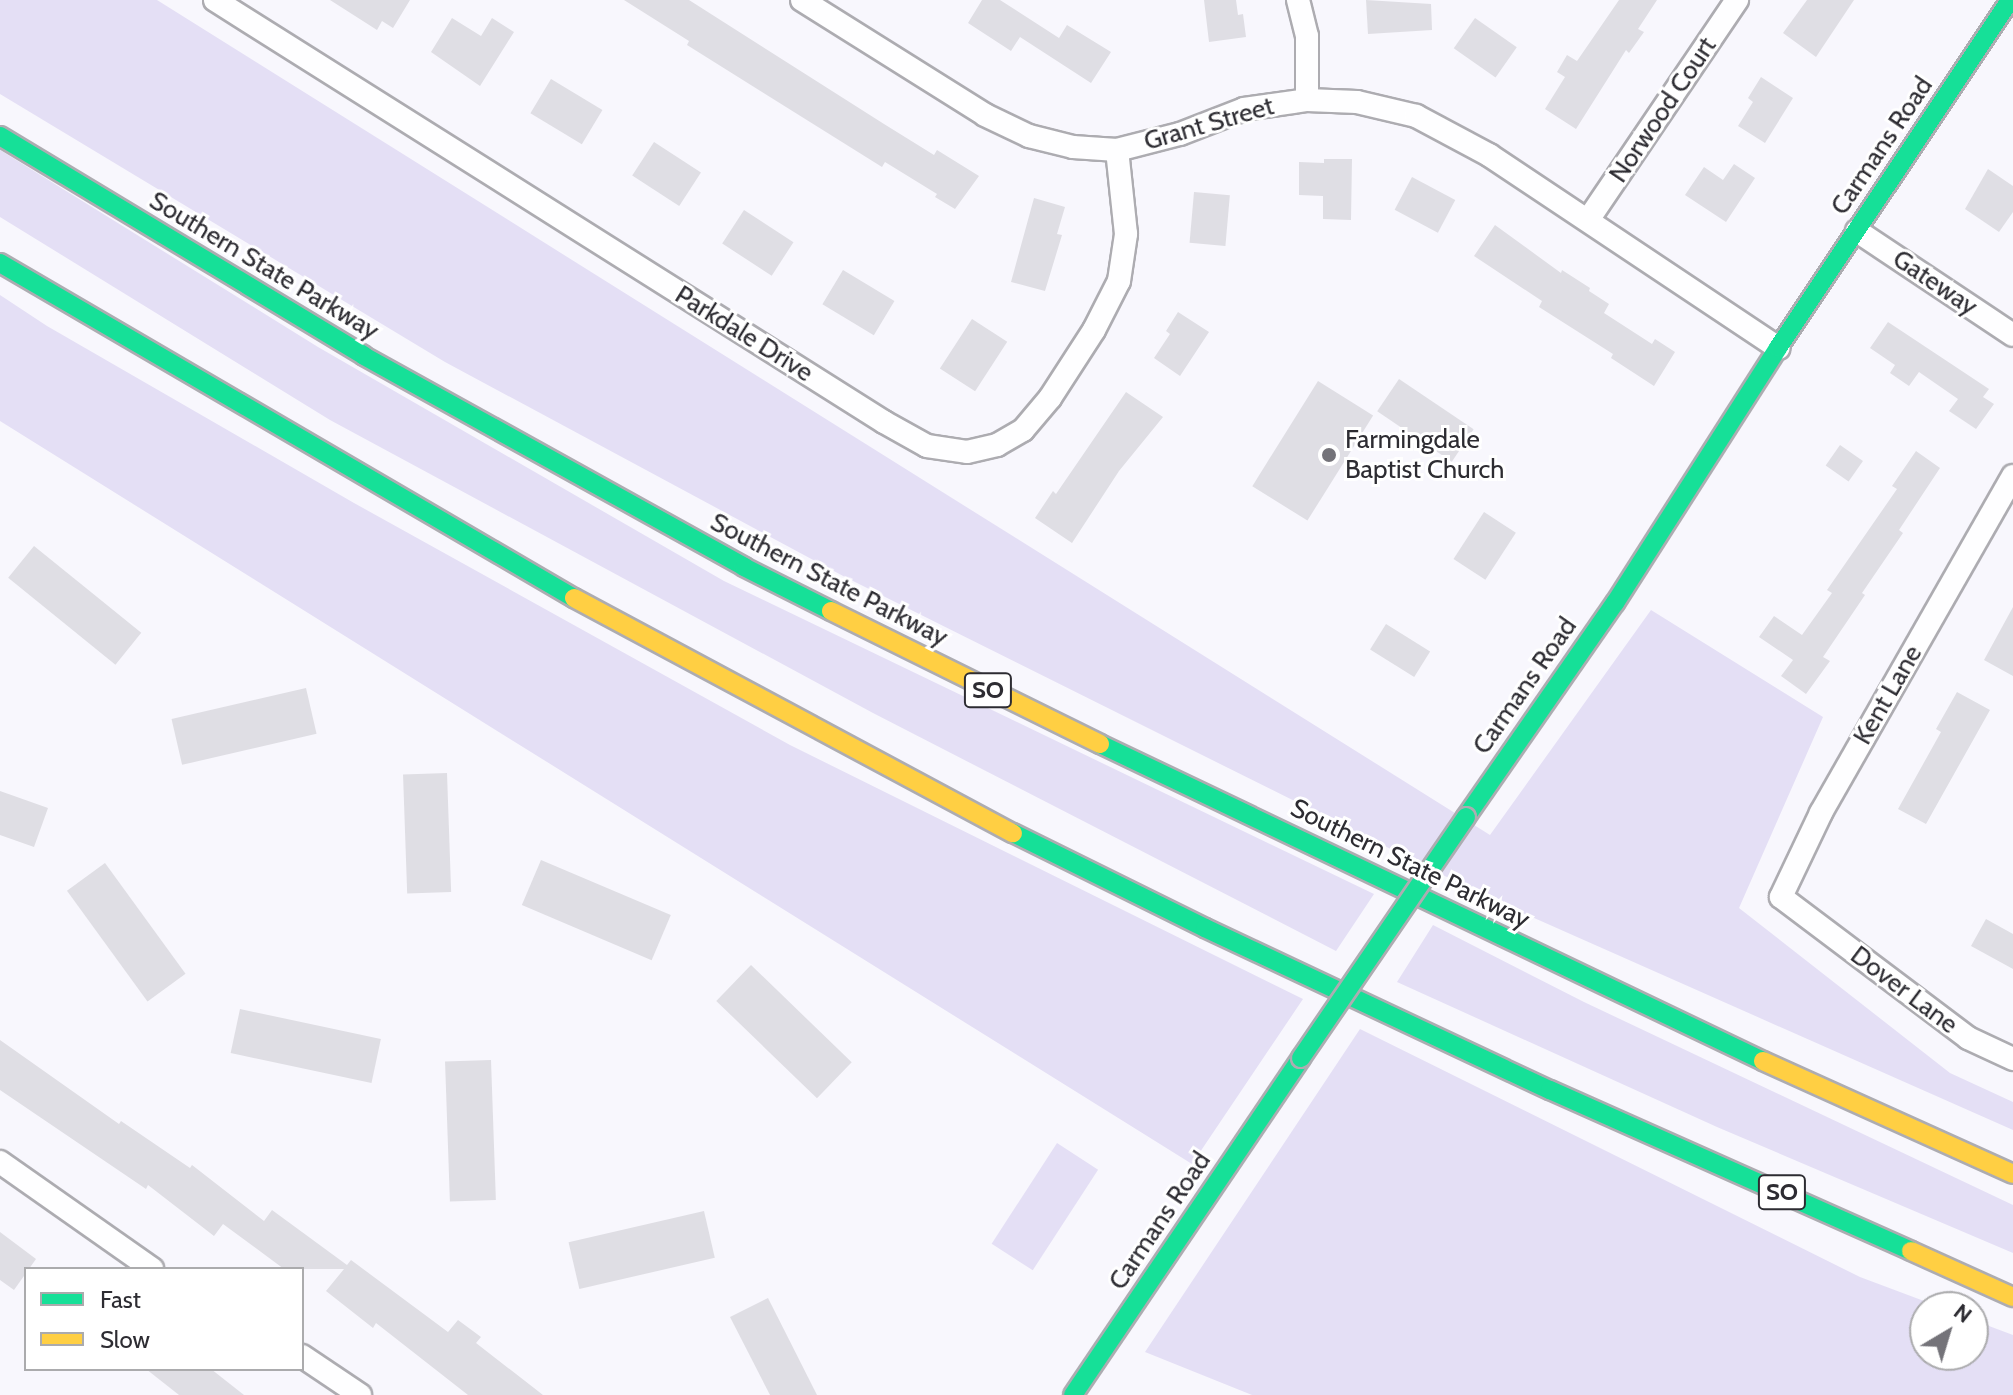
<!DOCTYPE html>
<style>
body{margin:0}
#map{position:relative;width:2013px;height:1395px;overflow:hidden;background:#f8f7fd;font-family:Cabin,sans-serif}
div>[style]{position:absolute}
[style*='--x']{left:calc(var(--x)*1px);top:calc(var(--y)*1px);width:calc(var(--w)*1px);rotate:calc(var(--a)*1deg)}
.green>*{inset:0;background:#e4dff5;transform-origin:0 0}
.building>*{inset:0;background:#dfdee4;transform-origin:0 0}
.roads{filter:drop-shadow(2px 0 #adacb1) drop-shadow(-2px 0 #adacb1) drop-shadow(0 2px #adacb1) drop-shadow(0 -2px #adacb1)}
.street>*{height:22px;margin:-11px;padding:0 11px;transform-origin:11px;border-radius:11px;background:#fefeff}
.fast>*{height:18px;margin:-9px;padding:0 9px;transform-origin:9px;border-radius:9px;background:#16e098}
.slow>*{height:18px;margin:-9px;padding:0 9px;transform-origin:9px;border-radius:9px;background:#ffcf43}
.bridges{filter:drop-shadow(2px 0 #adacb1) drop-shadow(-2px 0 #adacb1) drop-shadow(0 2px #adacb1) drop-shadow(0 -2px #adacb1)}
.fast-bridge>*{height:18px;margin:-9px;padding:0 9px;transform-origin:9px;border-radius:9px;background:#16e098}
.dots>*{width:22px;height:22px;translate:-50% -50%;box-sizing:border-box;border:4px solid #fff;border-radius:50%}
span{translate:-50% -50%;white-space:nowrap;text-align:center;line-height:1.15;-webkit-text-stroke:6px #fff;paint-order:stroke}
.shield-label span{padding:2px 6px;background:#fff;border:2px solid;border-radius:6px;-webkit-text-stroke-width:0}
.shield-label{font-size:24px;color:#2d2c32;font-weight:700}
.street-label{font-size:26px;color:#2d2c32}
.poi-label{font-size:26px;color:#2d2c32}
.left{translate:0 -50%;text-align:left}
.legend{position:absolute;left:24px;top:1267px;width:280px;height:104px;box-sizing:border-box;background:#fff;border:2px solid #ababad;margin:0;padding:10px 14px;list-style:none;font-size:24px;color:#2d2c32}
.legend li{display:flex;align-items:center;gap:16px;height:40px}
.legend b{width:40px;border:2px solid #ababad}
.north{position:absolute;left:1909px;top:1291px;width:80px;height:80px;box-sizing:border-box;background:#fff;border:2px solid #ababad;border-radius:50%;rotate:38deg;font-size:22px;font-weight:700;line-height:32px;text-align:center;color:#2d2c32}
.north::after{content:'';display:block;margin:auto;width:28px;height:36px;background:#747379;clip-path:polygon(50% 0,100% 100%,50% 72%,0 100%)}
</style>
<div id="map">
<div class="green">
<i style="clip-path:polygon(0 0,157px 0,1490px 835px,1651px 610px,1823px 717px,1739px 908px,1950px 1073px,2013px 1102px,2013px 1130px,1491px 899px,845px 577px,445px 362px,0 94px)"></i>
<i style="clip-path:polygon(0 150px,318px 347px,724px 581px,1374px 894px,1336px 951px,873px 713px,330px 420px,0 217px)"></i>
<i style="clip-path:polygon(0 295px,47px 326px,354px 503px,790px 745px,1303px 999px,1192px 1164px,0 421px)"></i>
<i style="clip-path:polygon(1433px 925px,1584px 1002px,2013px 1205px,2013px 1253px,1717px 1127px,1397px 982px)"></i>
<i style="clip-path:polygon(1360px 1029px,1860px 1277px,1940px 1307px,1925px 1307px,1925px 1355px,1973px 1355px,1973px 1320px,2013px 1335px,2013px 1395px,1252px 1395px,1145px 1352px)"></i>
<i style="left:1057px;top:1143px;width:49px;height:120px;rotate:33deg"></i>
</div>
<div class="building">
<i style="clip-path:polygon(330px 0,410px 0,393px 28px,382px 21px,377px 30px)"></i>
<i style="clip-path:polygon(624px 0,689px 0,884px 124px,934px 155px,937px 150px,979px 176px,955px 209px,935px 197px,937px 194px,885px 162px,882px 167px,687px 45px,689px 41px)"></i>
<i style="clip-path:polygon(982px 0,1000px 0,1059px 38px,1067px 25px,1111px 52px,1091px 83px,1020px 37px,1011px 51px,968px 23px)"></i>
<i style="clip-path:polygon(1204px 0,1236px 0,1238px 15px,1243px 14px,1246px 37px,1209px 42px)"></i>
<i style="clip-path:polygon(1366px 0,1431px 4px,1432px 30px,1368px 34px)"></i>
<i style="clip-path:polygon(1619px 0,1657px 0,1638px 29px,1644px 32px,1629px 53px,1626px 50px,1576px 129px,1545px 109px,1565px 77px,1557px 72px,1567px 55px,1577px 61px)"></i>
<i style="clip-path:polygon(1807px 0,1854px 0,1816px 57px,1783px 33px)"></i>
<i style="clip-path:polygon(452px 18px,481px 36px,492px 18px,514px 32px,480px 86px,431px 52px)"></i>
<i style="left:1475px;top:18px;width:51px;height:37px;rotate:35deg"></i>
<i style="clip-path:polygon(1761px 77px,1793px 98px,1765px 143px,1738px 126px,1753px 102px,1748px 98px)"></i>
<i style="left:551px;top:79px;width:60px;height:40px;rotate:31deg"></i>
<i style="left:654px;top:142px;width:56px;height:40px;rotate:33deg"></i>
<i style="clip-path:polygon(1324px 159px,1352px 159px,1351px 220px,1323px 219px,1323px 196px,1299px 195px,1299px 162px,1324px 163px)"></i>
<i style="clip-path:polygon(1734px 164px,1755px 178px,1726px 222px,1685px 195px,1704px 167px,1723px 180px)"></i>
<i style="clip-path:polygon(1988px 169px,2013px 186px,2013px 212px,1999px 232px,1965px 209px)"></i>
<i style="left:1412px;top:177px;width:49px;height:37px;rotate:28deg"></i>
<i style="left:1194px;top:192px;width:36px;height:51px;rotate:5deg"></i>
<i style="clip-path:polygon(1034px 198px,1065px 207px,1057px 234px,1062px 235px,1045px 291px,1011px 282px)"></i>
<i style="left:744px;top:210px;width:59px;height:40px;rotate:33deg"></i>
<i style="clip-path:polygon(1495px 225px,1561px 273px,1562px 270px,1590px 288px,1589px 291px,1609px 304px,1604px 313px,1652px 344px,1655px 339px,1675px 352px,1654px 386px,1611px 358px,1613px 354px,1539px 307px,1542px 301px,1474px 256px)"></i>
<i style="left:843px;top:270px;width:60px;height:40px;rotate:31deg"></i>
<i style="clip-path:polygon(1178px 312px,1209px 332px,1180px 376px,1154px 358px,1170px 334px,1166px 331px)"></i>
<i style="left:972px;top:319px;width:42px;height:59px;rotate:33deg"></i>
<i style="clip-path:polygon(1888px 322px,1989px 389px,1983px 397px,1994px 404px,1976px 429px,1949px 411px,1958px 399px,1919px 372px,1909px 386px,1890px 373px,1895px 365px,1870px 348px)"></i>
<i style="left:1399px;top:379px;width:90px;height:39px;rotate:34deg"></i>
<i style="left:1318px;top:381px;width:65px;height:124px;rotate:32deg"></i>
<i style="clip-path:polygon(1126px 392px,1163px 417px,1119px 471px,1072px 543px,1035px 518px,1053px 491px,1056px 494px)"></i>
<i style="left:1840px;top:445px;width:28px;height:25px;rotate:35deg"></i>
<i style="clip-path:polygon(1916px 451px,1940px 468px,1899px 530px,1903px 533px,1862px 593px,1865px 595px,1823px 657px,1830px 661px,1806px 694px,1781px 676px,1793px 660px,1759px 637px,1774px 616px,1802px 635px,1832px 593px,1827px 590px,1897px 489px,1892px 486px)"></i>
<i style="left:1484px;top:512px;width:38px;height:56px;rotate:33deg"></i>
<i style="left:34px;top:546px;width:138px;height:41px;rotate:39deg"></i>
<i style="clip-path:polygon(2013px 607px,2013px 676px,1984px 660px)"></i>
<i style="left:1386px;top:624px;width:52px;height:30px;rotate:32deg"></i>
<i style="left:306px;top:688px;width:47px;height:138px;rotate:77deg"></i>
<i style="clip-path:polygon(1957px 692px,1990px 710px,1926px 824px,1898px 809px,1941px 732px,1936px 729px)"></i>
<i style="left:447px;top:773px;width:119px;height:44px;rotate:88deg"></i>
<i style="clip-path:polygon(0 791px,48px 808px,34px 847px,0 835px)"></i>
<i style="left:541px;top:860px;width:141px;height:49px;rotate:23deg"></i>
<i style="left:105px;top:863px;width:137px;height:47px;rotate:54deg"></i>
<i style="clip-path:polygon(1986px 919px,2013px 934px,2013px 969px,1971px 946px)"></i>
<i style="left:751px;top:965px;width:140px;height:50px;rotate:44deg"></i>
<i style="left:240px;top:1009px;width:144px;height:45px;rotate:12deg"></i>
<i style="clip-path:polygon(0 1040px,119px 1124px,121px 1121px,190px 1168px,192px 1165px,264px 1221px,272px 1210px,347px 1265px,351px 1260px,448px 1332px,458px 1320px,481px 1337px,476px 1343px,543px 1395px,468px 1395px,376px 1323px,373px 1328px,326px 1291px,344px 1269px,284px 1269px,223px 1224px,214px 1236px,148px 1185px,146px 1189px,0 1090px)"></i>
<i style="left:491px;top:1060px;width:140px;height:46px;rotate:88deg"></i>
<i style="left:704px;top:1211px;width:48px;height:139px;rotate:77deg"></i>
<i style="clip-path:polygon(0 1232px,36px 1259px,14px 1290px,0 1280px)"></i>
<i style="clip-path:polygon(768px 1298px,817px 1395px,770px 1395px,730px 1317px)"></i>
<i style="clip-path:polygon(146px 1369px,211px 1369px,244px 1395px,179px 1395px)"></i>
</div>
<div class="roads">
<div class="street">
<i style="--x:215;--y:0;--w:791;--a:32.24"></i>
<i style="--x:884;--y:422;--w:49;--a:29.2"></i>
<i style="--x:927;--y:446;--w:40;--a:8.5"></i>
<i style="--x:967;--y:452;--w:31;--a:-13"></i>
<i style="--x:997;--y:445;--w:30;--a:-30"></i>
<i style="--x:1023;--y:430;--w:42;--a:-49.8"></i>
<i style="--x:1050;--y:398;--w:81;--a:-57.1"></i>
<i style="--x:1094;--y:330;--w:55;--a:-63"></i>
<i style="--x:1119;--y:281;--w:48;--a:-81.5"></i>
<i style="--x:1126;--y:234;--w:84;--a:-96.1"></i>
<i style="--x:802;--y:0;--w:216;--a:32.1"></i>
<i style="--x:985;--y:115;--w:49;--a:25.5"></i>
<i style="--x:1029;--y:136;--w:45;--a:14"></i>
<i style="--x:1073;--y:147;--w:44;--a:3.9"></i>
<i style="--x:1117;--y:150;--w:65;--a:-14.3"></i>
<i style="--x:1180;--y:134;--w:69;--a:-21.3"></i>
<i style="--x:1244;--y:109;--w:64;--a:-8.1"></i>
<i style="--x:1307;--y:100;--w:50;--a:2.3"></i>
<i style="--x:1357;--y:102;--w:61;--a:13.3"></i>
<i style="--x:1416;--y:116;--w:83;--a:28.1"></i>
<i style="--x:1489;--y:155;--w:348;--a:33.7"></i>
<i style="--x:1298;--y:0;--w:37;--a:76"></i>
<i style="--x:1307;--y:36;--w:64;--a:90"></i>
<i style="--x:1588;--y:220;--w:266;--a:-55.9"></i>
<i style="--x:1857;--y:231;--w:187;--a:33.7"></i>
<i style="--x:2013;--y:476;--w:388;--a:119.7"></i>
<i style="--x:1821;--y:813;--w:93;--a:115.5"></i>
<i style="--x:1781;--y:897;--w:234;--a:37"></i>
<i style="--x:1968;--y:1038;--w:50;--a:25"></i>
<i style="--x:0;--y:1162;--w:186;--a:35.1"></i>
<i style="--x:302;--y:1356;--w:70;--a:33.9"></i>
</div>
<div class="fast">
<i style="--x:0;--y:136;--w:425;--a:31.1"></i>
<i style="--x:364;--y:356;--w:435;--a:29"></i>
<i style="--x:744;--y:567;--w:97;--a:26.8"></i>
<i style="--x:0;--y:263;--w:665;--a:30.27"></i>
<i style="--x:1100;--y:744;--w:735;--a:25.55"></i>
<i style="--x:1466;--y:817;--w:261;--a:-55.2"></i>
<i style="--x:1615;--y:603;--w:303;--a:-57.4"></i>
<i style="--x:1778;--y:348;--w:418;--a:-56.3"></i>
<i style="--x:1013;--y:833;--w:214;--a:26.3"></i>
<i style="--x:1205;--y:928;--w:381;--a:25.2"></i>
<i style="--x:1550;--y:1090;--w:395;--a:24"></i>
<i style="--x:1073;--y:1395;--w:407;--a:-55.9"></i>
</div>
<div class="slow">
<i style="--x:574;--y:598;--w:498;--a:28.2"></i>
<i style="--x:831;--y:611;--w:300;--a:26.3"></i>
<i style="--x:1763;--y:1061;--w:274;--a:24.3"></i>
<i style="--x:1911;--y:1251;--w:112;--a:24.3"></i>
</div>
</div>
<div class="bridges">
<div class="fast-bridge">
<i style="--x:1301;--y:1058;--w:292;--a:-55.6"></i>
</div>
</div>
<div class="dots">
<i style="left:1329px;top:455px;background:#747379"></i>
</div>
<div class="shield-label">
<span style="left:988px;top:690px">SO</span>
<span style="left:1782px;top:1192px">SO</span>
</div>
<div class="street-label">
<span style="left:1663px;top:110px;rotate:-56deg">Norwood Court</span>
<span style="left:1209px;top:124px;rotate:-16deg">Grant Street</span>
<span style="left:1882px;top:146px;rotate:-56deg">Carmans Road</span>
<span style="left:264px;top:266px;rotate:31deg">Southern State Parkway</span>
<span style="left:1935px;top:283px;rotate:34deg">Gateway</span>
<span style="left:744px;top:334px;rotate:32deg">Parkdale Drive</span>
<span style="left:829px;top:580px;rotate:27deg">Southern State Parkway</span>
<span style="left:1525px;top:686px;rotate:-55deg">Carmans Road</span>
<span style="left:1888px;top:695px;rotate:-60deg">Kent Lane</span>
<span style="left:1410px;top:864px;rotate:26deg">Southern State Parkway</span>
<span style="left:1904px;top:990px;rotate:37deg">Dover Lane</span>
<span style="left:1160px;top:1221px;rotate:-56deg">Carmans Road</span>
</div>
<div class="poi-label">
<span class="left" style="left:1345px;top:455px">Farmingdale<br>Baptist Church</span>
</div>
<ul class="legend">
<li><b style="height:10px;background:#16e098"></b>Fast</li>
<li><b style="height:10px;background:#ffcf43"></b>Slow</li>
</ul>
<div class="north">N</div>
</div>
